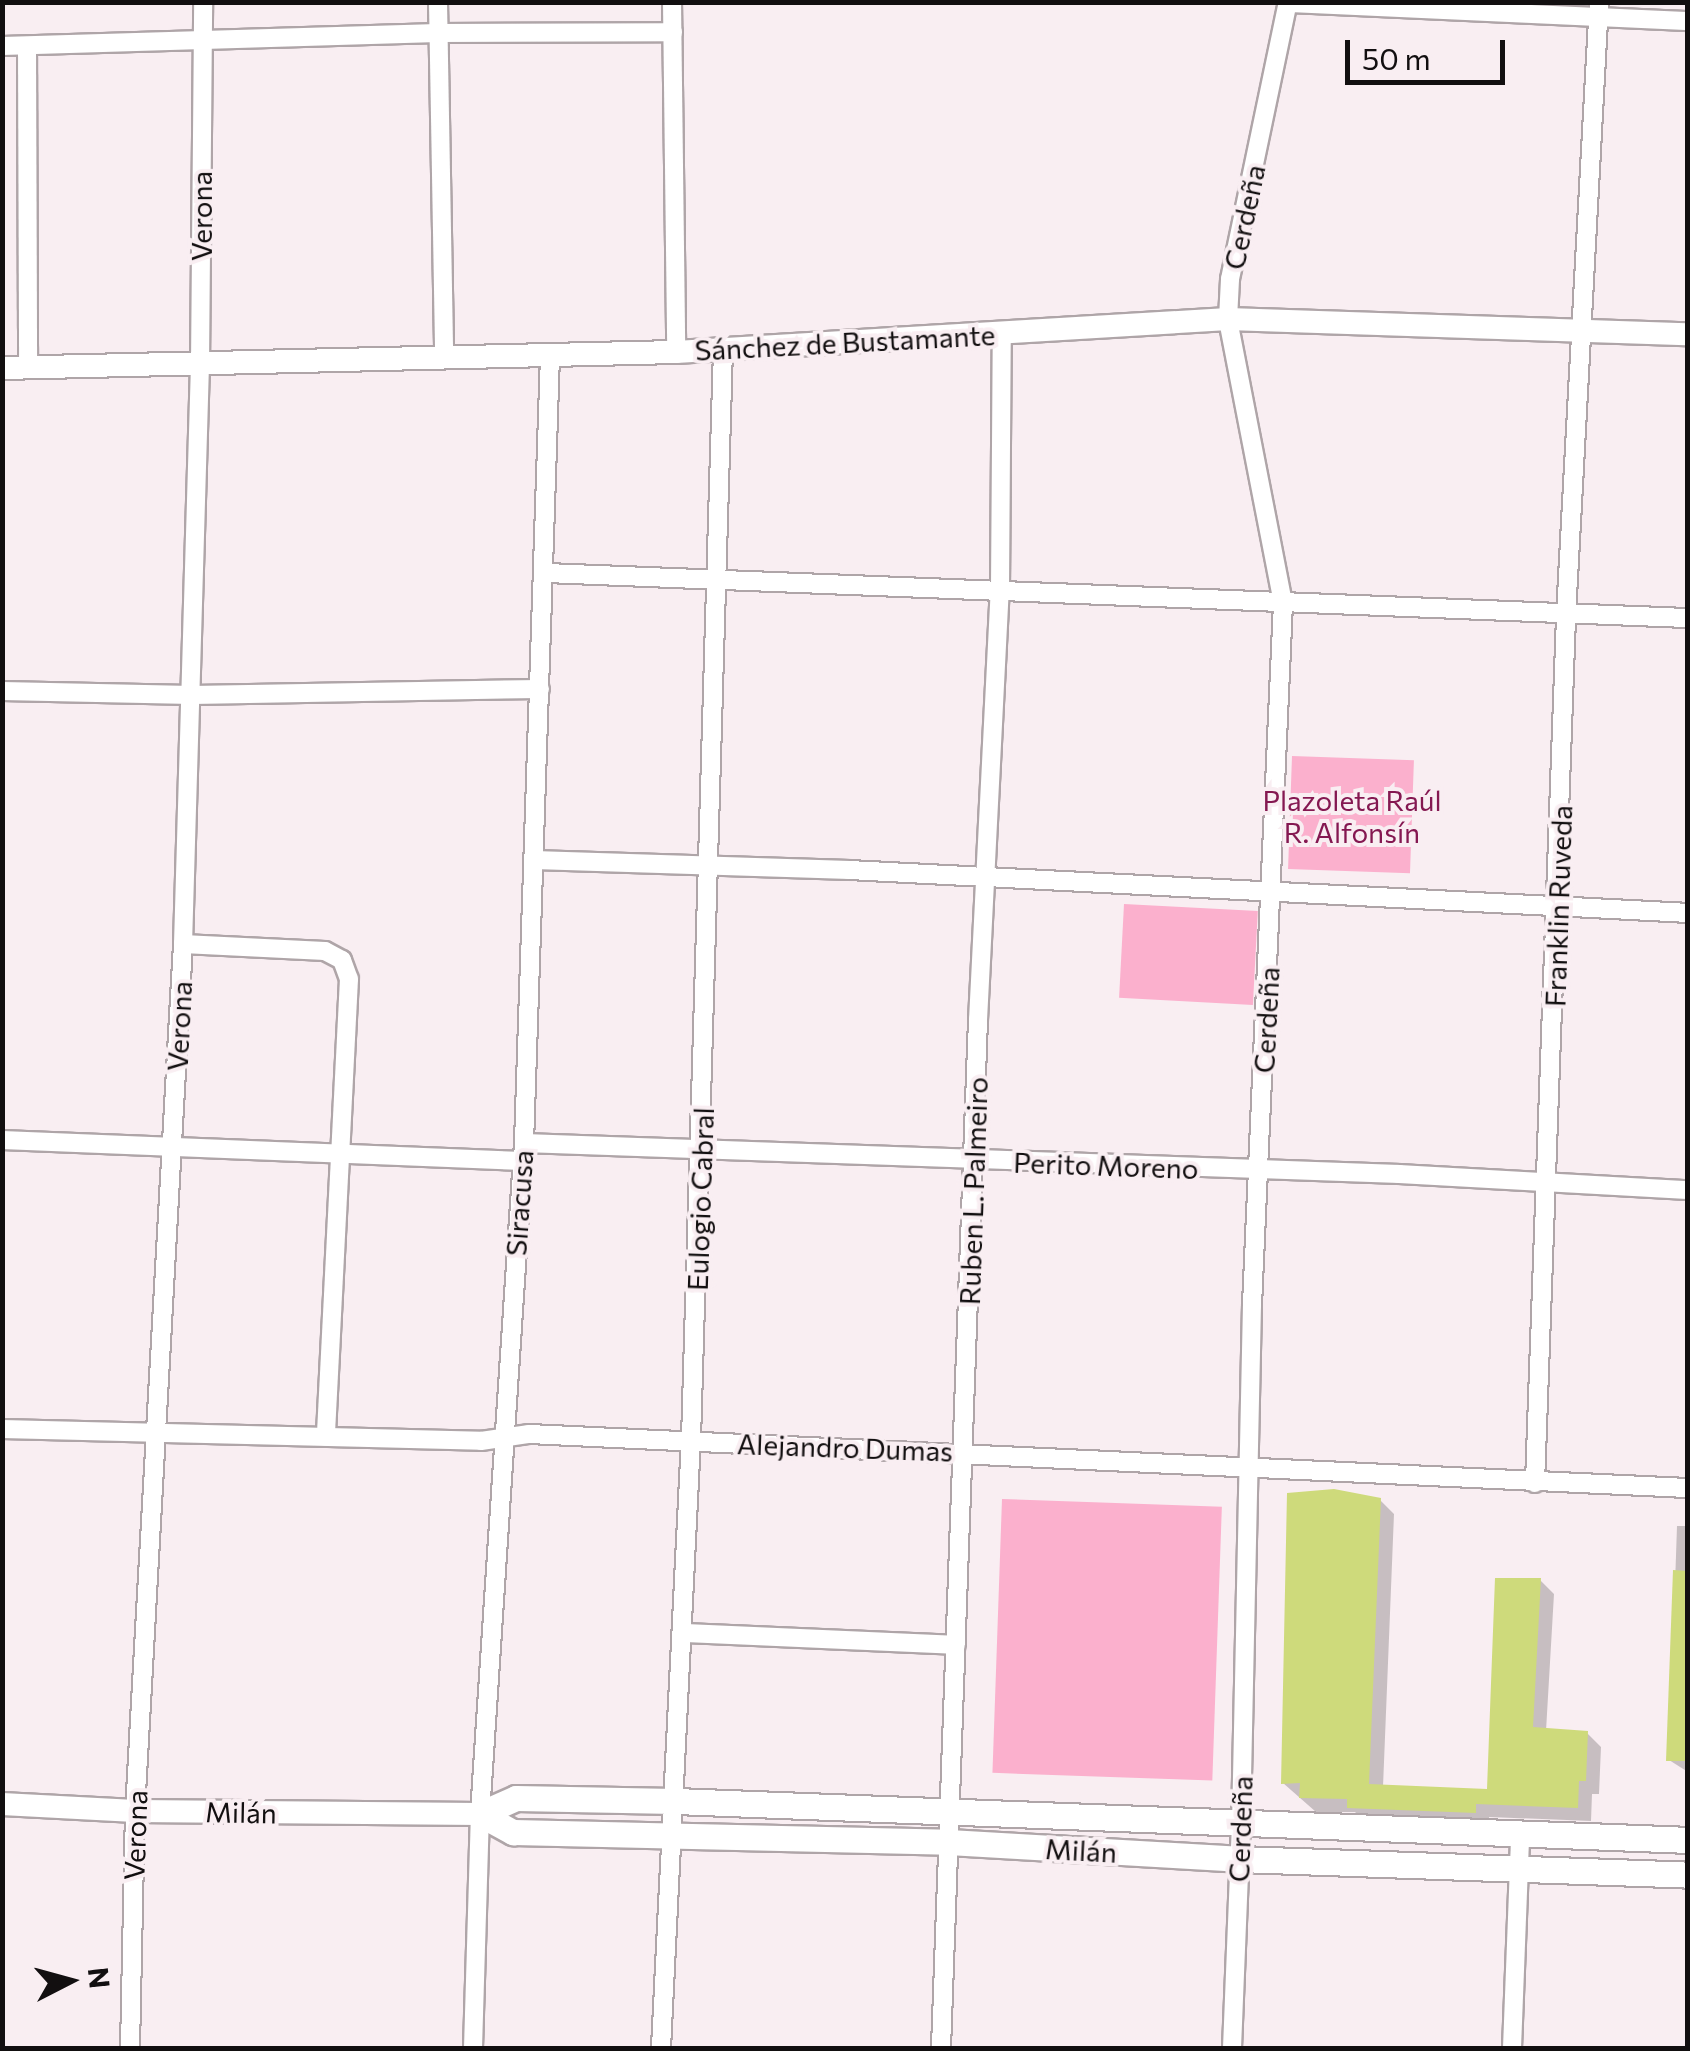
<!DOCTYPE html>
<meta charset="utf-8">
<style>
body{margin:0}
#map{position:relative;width:1690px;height:2051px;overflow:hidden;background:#f9eef2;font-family:Commissioner,sans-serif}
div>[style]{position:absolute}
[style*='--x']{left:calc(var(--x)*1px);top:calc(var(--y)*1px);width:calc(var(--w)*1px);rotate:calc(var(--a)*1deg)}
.green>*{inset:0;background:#fbb0cd;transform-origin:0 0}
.shadow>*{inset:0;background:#0003}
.building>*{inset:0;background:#ceda7b}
.roads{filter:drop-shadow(2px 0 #afa5a8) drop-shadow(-2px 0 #afa5a8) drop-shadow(0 2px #afa5a8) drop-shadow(0 -2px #afa5a8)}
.minor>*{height:18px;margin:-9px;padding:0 9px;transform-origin:9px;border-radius:9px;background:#fff}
.tertiary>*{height:22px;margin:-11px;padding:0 11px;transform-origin:11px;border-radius:11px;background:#fff}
.secondary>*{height:25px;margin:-12.5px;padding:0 12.5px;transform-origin:12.5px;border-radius:12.5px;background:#fff}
span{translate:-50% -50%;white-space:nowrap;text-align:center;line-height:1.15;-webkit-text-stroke:8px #f9eef2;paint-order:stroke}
.street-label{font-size:28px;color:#120f10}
.park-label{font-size:28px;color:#841851}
.frame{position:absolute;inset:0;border:5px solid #120f10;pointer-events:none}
.north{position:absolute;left:20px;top:1931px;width:100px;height:100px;-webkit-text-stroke:8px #f9eef2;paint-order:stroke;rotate:84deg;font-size:28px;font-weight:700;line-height:40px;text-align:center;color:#120f10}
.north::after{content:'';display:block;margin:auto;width:35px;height:45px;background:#120f10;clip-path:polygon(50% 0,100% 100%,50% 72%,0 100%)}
.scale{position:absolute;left:1345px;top:40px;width:160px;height:45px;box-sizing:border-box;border:5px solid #120f10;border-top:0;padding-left:12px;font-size:30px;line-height:35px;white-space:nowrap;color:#120f10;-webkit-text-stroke:8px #f9eef2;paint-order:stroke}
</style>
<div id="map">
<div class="green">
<i style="left:1292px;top:756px;width:122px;height:113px;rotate:2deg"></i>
<i style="left:1124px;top:904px;width:134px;height:94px;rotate:3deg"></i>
<i style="left:1002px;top:1499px;width:220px;height:274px;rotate:2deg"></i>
</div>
<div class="shadow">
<i style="clip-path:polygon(1380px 1500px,1394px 1514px,1383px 1787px,1489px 1791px,1540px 1580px,1554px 1594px,1546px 1731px,1587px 1733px,1601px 1747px,1599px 1794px,1592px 1794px,1591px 1821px,1489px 1817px,1489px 1826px,1364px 1821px,1355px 1812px,1316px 1812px,1283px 1783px)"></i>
<i style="clip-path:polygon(1677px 1526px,1688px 1526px,1688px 1772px,1669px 1760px)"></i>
</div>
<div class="building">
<i style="clip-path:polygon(1334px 1489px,1381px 1498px,1369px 1784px,1487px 1789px,1495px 1578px,1541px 1578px,1533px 1727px,1588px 1731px,1586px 1781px,1579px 1781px,1578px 1808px,1476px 1804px,1476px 1813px,1347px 1808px,1347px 1799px,1299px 1798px,1300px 1783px,1281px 1784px,1287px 1493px)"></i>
<i style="clip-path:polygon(1673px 1570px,1688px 1571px,1688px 1761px,1666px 1761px)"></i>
</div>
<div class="roads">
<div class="minor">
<i style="--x:438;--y:2;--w:355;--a:89"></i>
<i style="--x:672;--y:2;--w:350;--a:89.3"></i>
<i style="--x:1288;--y:3;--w:400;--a:2.6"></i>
<i style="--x:2;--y:46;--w:436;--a:-1.7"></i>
<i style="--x:438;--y:33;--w:235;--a:-0.2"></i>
<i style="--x:27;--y:46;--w:321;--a:89.8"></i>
<i style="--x:546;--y:573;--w:1143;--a:2.26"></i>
<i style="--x:2;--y:691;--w:190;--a:1.2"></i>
<i style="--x:192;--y:695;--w:348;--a:-1"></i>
<i style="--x:535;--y:860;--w:314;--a:1.8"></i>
<i style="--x:849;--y:870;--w:840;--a:2.93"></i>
<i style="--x:183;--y:944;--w:142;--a:2.8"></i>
<i style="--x:325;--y:951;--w:19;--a:28"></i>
<i style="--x:342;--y:960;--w:20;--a:70"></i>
<i style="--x:349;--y:979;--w:458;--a:92.9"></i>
<i style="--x:2;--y:1140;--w:521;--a:2.31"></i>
<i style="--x:524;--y:1143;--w:876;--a:2.03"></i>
<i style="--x:1399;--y:1174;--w:289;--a:3.2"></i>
<i style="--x:2;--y:1429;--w:479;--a:1.4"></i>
<i style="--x:481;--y:1441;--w:49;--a:-8.3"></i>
<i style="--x:529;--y:1434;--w:1160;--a:2.67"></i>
<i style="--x:1535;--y:1483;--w:869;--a:-87.95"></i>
<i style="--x:1566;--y:615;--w:614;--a:-86.92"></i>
<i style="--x:683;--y:1633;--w:273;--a:2.5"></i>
<i style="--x:130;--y:2048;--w:237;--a:-88.8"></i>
<i style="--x:135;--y:1811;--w:868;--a:-86.83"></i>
<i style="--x:183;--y:944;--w:579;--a:-88.32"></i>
<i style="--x:200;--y:365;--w:363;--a:-89.5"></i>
<i style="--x:473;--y:2048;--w:234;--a:-88.3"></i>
<i style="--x:480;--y:1814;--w:672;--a:-86.25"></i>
<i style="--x:524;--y:1143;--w:787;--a:-88.11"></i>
<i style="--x:661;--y:2048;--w:609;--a:-87.18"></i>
<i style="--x:691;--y:1440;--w:1091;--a:-88.32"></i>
<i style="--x:941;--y:2048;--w:1029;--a:-87.94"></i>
<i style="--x:978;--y:1020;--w:432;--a:-87.1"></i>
<i style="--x:1000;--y:589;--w:256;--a:-89.6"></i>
<i style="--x:1232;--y:2048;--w:223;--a:-87.7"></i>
<i style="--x:1241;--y:1825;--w:520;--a:-88.79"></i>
<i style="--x:1252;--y:1305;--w:703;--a:-87.47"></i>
<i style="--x:1283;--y:603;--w:289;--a:-101"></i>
<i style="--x:1228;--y:319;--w:40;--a:-87.1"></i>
<i style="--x:1230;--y:279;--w:283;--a:-78.2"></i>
<i style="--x:1512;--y:2048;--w:213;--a:-87.8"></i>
</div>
<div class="tertiary">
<i style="--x:2;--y:368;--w:674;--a:-1.36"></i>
<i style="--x:676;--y:352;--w:553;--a:-3.42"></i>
<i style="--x:1228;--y:319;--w:460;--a:1.9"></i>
<i style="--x:2;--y:1804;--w:133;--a:3"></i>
<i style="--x:135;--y:1811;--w:345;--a:0.5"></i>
</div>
<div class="secondary">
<i style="--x:480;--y:1814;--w:38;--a:29"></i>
<i style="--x:513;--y:1832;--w:435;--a:1.3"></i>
<i style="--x:948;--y:1842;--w:291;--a:3.3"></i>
<i style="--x:1239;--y:1859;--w:449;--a:2"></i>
<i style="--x:480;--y:1814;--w:39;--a:-24"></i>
<i style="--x:516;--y:1798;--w:159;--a:1.1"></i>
<i style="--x:675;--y:1801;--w:1014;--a:2.2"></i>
</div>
</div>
<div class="street-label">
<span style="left:201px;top:216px;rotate:-90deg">Verona</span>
<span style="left:1244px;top:217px;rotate:-78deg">Cerdeña</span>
<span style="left:845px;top:342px;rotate:-3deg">Sánchez de Bustamante</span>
<span style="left:1558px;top:906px;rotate:-88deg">Franklin Ruveda</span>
<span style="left:1266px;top:1020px;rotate:-87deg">Cerdeña</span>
<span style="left:179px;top:1026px;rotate:-87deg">Verona</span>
<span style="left:1106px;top:1165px;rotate:2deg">Perito Moreno</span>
<span style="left:973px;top:1191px;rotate:-88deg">Ruben L. Palmeiro</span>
<span style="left:700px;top:1199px;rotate:-88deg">Eulogio Cabral</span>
<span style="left:519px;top:1203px;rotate:-86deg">Siracusa</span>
<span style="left:845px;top:1447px;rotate:2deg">Alejandro Dumas</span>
<span style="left:241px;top:1812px;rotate:1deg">Milán</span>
<span style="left:1240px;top:1829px;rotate:-88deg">Cerdeña</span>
<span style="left:135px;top:1835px;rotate:-88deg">Verona</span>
<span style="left:1081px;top:1850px;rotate:3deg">Milán</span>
</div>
<div class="park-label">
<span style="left:1352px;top:816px">Plazoleta Raúl<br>R. Alfonsín</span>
</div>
<div class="frame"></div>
<div class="north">N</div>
<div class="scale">50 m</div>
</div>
